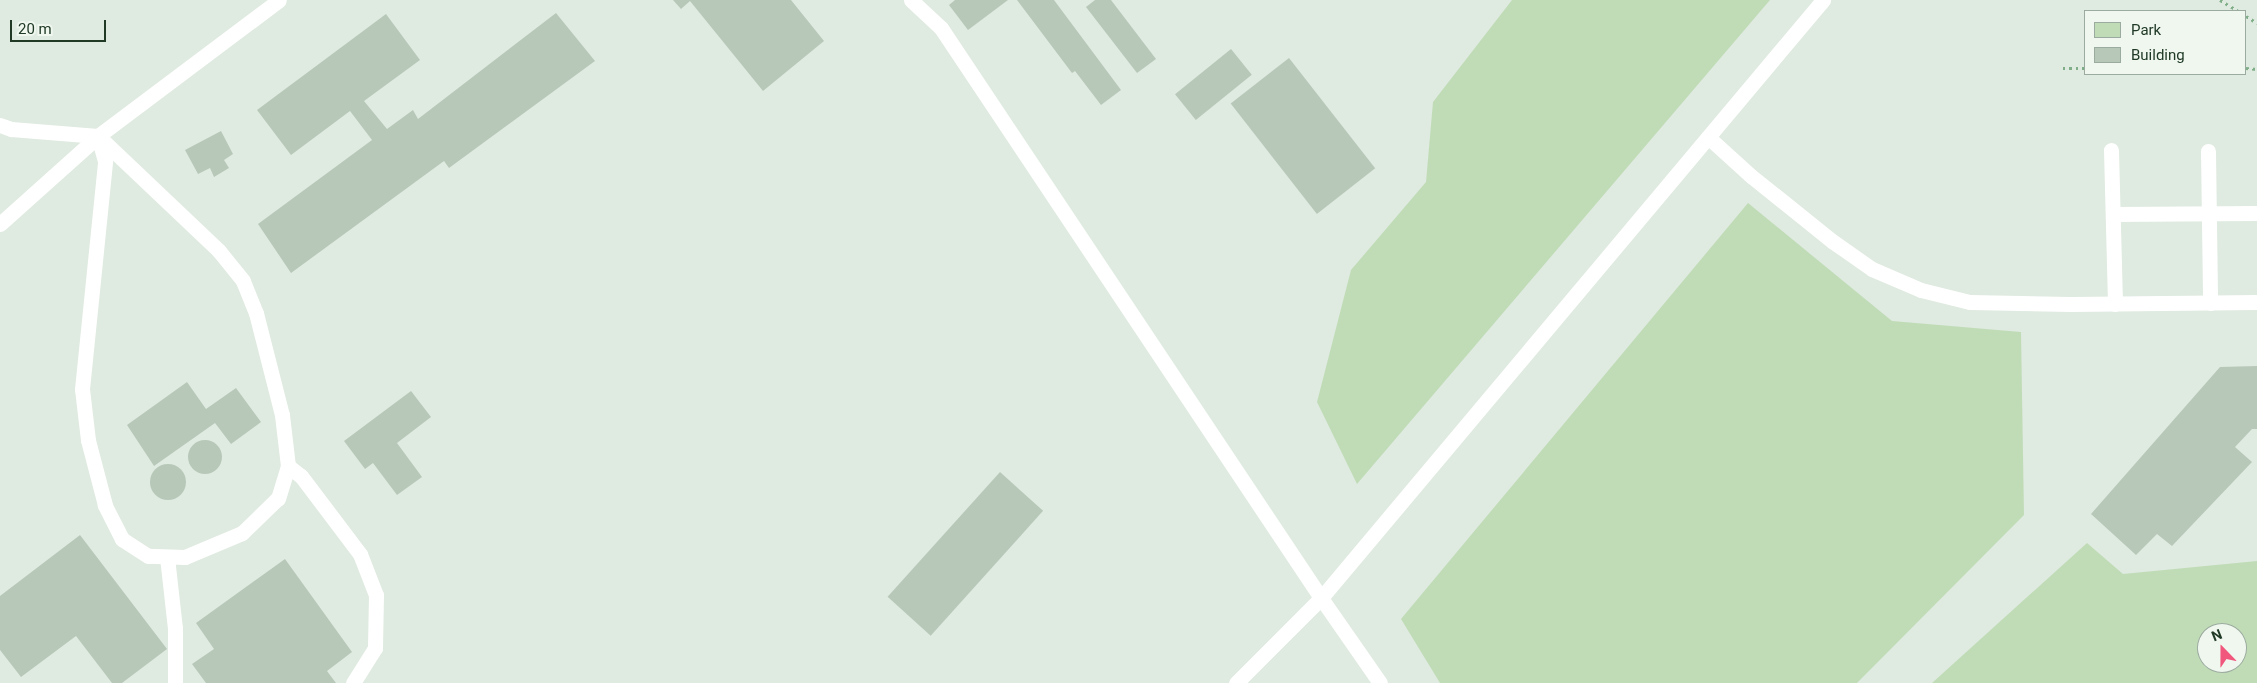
<!DOCTYPE html>
<style>
body{margin:0}
#map{position:relative;width:2257px;height:683px;overflow:hidden;background:#dfeae0;font-family:Roboto,sans-serif}
div>[style]{position:absolute}
[style*='--x']{left:calc(var(--x)*1px);top:calc(var(--y)*1px);width:calc(var(--w)*1px);rotate:calc(var(--a)*1deg)}
.green>*{inset:0;background:#c0dcb7}
.building>*{inset:0;background:#b7c8b9;transform-origin:0 0}
.round{border-radius:50%}
.path>*{height:3px;margin-top:-1.5px;transform-origin:0;background:repeating-linear-gradient(90deg,#7fae88 0 2.5px,transparent 0 6.5px)}
.service>*{height:15px;margin:-7.5px;padding:0 7.5px;transform-origin:7.5px;border-radius:7.5px;background:#fff}
span{translate:-50% -50%;white-space:nowrap;text-align:center;line-height:1.15;-webkit-text-stroke:5px #eff7ef;paint-order:stroke}
.legend{position:absolute;left:2084px;top:10px;width:162px;height:65px;box-sizing:border-box;background:#eff7ef;border:1px solid #9cab9f;margin:0;padding:6px 9px;list-style:none;font-size:15px;color:#203a26}
.legend li{display:flex;align-items:center;gap:10px;height:25px}
.legend b{width:25px;border:1px solid #9cab9f}
.north{position:absolute;left:2197px;top:623px;width:50px;height:50px;box-sizing:border-box;background:#eff7ef;border:1px solid #9cab9f;border-radius:50%;rotate:338deg;font-size:14px;font-weight:700;line-height:20px;text-align:center;color:#203a26}
.north::after{content:'';display:block;margin:auto;width:18px;height:22px;background:#f1567d;clip-path:polygon(50% 0,100% 100%,50% 72%,0 100%)}
.scale{position:absolute;left:10px;top:20px;width:96px;height:22px;box-sizing:border-box;border:2px solid #203a26;border-top:0;padding-left:6px;font-size:15px;line-height:18px;white-space:nowrap;color:#203a26;-webkit-text-stroke:4px #eff7ef;paint-order:stroke}
</style>
<div id="map">
<div class="green">
<i style="clip-path:polygon(1512px 0,1770px 0,1357px 484px,1317px 402px,1351px 270px,1426px 182px,1433px 102px)"></i>
<i style="clip-path:polygon(1748px 203px,1892px 321px,2021px 332px,2024px 515px,1857px 683px,1440px 683px,1401px 619px)"></i>
<i style="clip-path:polygon(evenodd,2087px 543px,2123px 574px,2257px 561px,2257px 683px,1932px 683px,2087px 543px,2207px 633px,2237px 633px,2237px 663px,2207px 663px,2207px 633px)"></i>
</div>
<div class="building">
<i style="clip-path:polygon(673px 0,791px 0,824px 41px,763px 91px,690px 1px,681px 9px)"></i>
<i style="clip-path:polygon(955px 0,1008px 0,968px 30px,949px 5px)"></i>
<i style="clip-path:polygon(1017px 0,1054px 0,1121px 90px,1101px 105px,1075px 71px,1072px 73px)"></i>
<i style="clip-path:polygon(1095px 0,1111px 0,1156px 59px,1137px 73px,1086px 7px)"></i>
<i style="clip-path:polygon(556px 13px,595px 61px,449px 168px,444px 161px,291px 273px,258px 224px,372px 140px,350px 111px,291px 155px,257px 110px,386px 14px,420px 60px,364px 101px,387px 129px,413px 110px,418px 119px)"></i>
<i style="left:1231px;top:49px;width:33px;height:72px;rotate:51deg"></i>
<i style="left:1289px;top:58px;width:140px;height:74px;rotate:52deg"></i>
<i style="clip-path:polygon(221px 131px,233px 154px,224px 160px,229px 168px,214px 177px,210px 168px,198px 174px,185px 150px)"></i>
<i style="clip-path:polygon(2257px 366px,2257px 429px,2252px 429px,2235px 447px,2252px 462px,2172px 546px,2157px 534px,2136px 555px,2091px 514px,2220px 367px)"></i>
<i style="clip-path:polygon(187px 382px,206px 409px,236px 388px,261px 422px,231px 444px,215px 423px,154px 466px,127px 425px)"></i>
<i style="clip-path:polygon(411px 391px,431px 417px,397px 443px,422px 477px,397px 495px,373px 463px,365px 469px,344px 441px)"></i>
<i class="round" style="left:188px;top:440px;width:34px;height:34px"></i>
<i class="round" style="left:150px;top:464px;width:36px;height:36px"></i>
<i style="left:1000px;top:472px;width:58px;height:168px;rotate:42deg"></i>
<i style="clip-path:polygon(80px 535px,167px 649px,122px 683px,112px 683px,76px 636px,21px 677px,0 650px,0 596px)"></i>
<i style="clip-path:polygon(285px 559px,352px 652px,327px 671px,336px 683px,206px 683px,192px 664px,214px 649px,196px 623px)"></i>
</div>
<div class="path">
<i style="--x:2220;--y:0;--w:21;--a:31"></i>
<i style="--x:2246;--y:16;--w:13;--a:32"></i>
<i style="--x:2063;--y:68;--w:23;--a:0"></i>
<i style="--x:2246;--y:68;--w:11;--a:5"></i>
</div>
<div class="service">
<i style="--x:911;--y:0;--w:41;--a:43"></i>
<i style="--x:941;--y:28;--w:685;--a:56.31"></i>
<i style="--x:1321;--y:598;--w:103;--a:55.2"></i>
<i style="--x:0;--y:125;--w:12;--a:20"></i>
<i style="--x:11;--y:129;--w:87;--a:4.6"></i>
<i style="--x:98;--y:136;--w:226;--a:-36.9"></i>
<i style="--x:98;--y:136;--w:167;--a:43.5"></i>
<i style="--x:219;--y:251;--w:38;--a:51"></i>
<i style="--x:243;--y:281;--w:35;--a:68"></i>
<i style="--x:256;--y:313;--w:105;--a:75.7"></i>
<i style="--x:282;--y:415;--w:51;--a:83.3"></i>
<i style="--x:288;--y:466;--w:34;--a:107"></i>
<i style="--x:278;--y:498;--w:50;--a:135.8"></i>
<i style="--x:242;--y:533;--w:62;--a:157.2"></i>
<i style="--x:185;--y:557;--w:37;--a:-178"></i>
<i style="--x:148;--y:556;--w:31;--a:-147"></i>
<i style="--x:122;--y:539;--w:38;--a:-117"></i>
<i style="--x:105;--y:505;--w:67;--a:-104.7"></i>
<i style="--x:88;--y:440;--w:51;--a:-96.7"></i>
<i style="--x:82;--y:389;--w:229;--a:-84.2"></i>
<i style="--x:105;--y:161;--w:26;--a:-106"></i>
<i style="--x:1708;--y:137;--w:58;--a:42.2"></i>
<i style="--x:1751;--y:176;--w:104;--a:38.7"></i>
<i style="--x:1832;--y:241;--w:49;--a:35"></i>
<i style="--x:1872;--y:269;--w:53;--a:23.2"></i>
<i style="--x:1921;--y:290;--w:50;--a:13.8"></i>
<i style="--x:1970;--y:302;--w:100;--a:1.1"></i>
<i style="--x:2070;--y:304;--w:187;--a:-0.6"></i>
<i style="--x:2111;--y:150;--w:154;--a:88.5"></i>
<i style="--x:2208;--y:151;--w:152;--a:89.2"></i>
<i style="--x:2113;--y:214;--w:144;--a:-0.4"></i>
<i style="--x:0;--y:224;--w:132;--a:-41.9"></i>
<i style="--x:288;--y:466;--w:16;--a:38"></i>
<i style="--x:301;--y:476;--w:98;--a:52.9"></i>
<i style="--x:360;--y:554;--w:44;--a:68.7"></i>
<i style="--x:376;--y:595;--w:53;--a:91.1"></i>
<i style="--x:375;--y:648;--w:41;--a:122.2"></i>
<i style="--x:167;--y:557;--w:71;--a:83.6"></i>
<i style="--x:175;--y:628;--w:55;--a:90"></i>
<i style="--x:1236;--y:683;--w:120;--a:-45"></i>
<i style="--x:1321;--y:598;--w:781;--a:-49.99"></i>
</div>
<ul class="legend">
<li><b style="height:14px;background:#c0dcb7"></b>Park</li>
<li><b style="height:14px;background:#b7c8b9"></b>Building</li>
</ul>
<div class="north">N</div>
<div class="scale">20 m</div>
</div>
